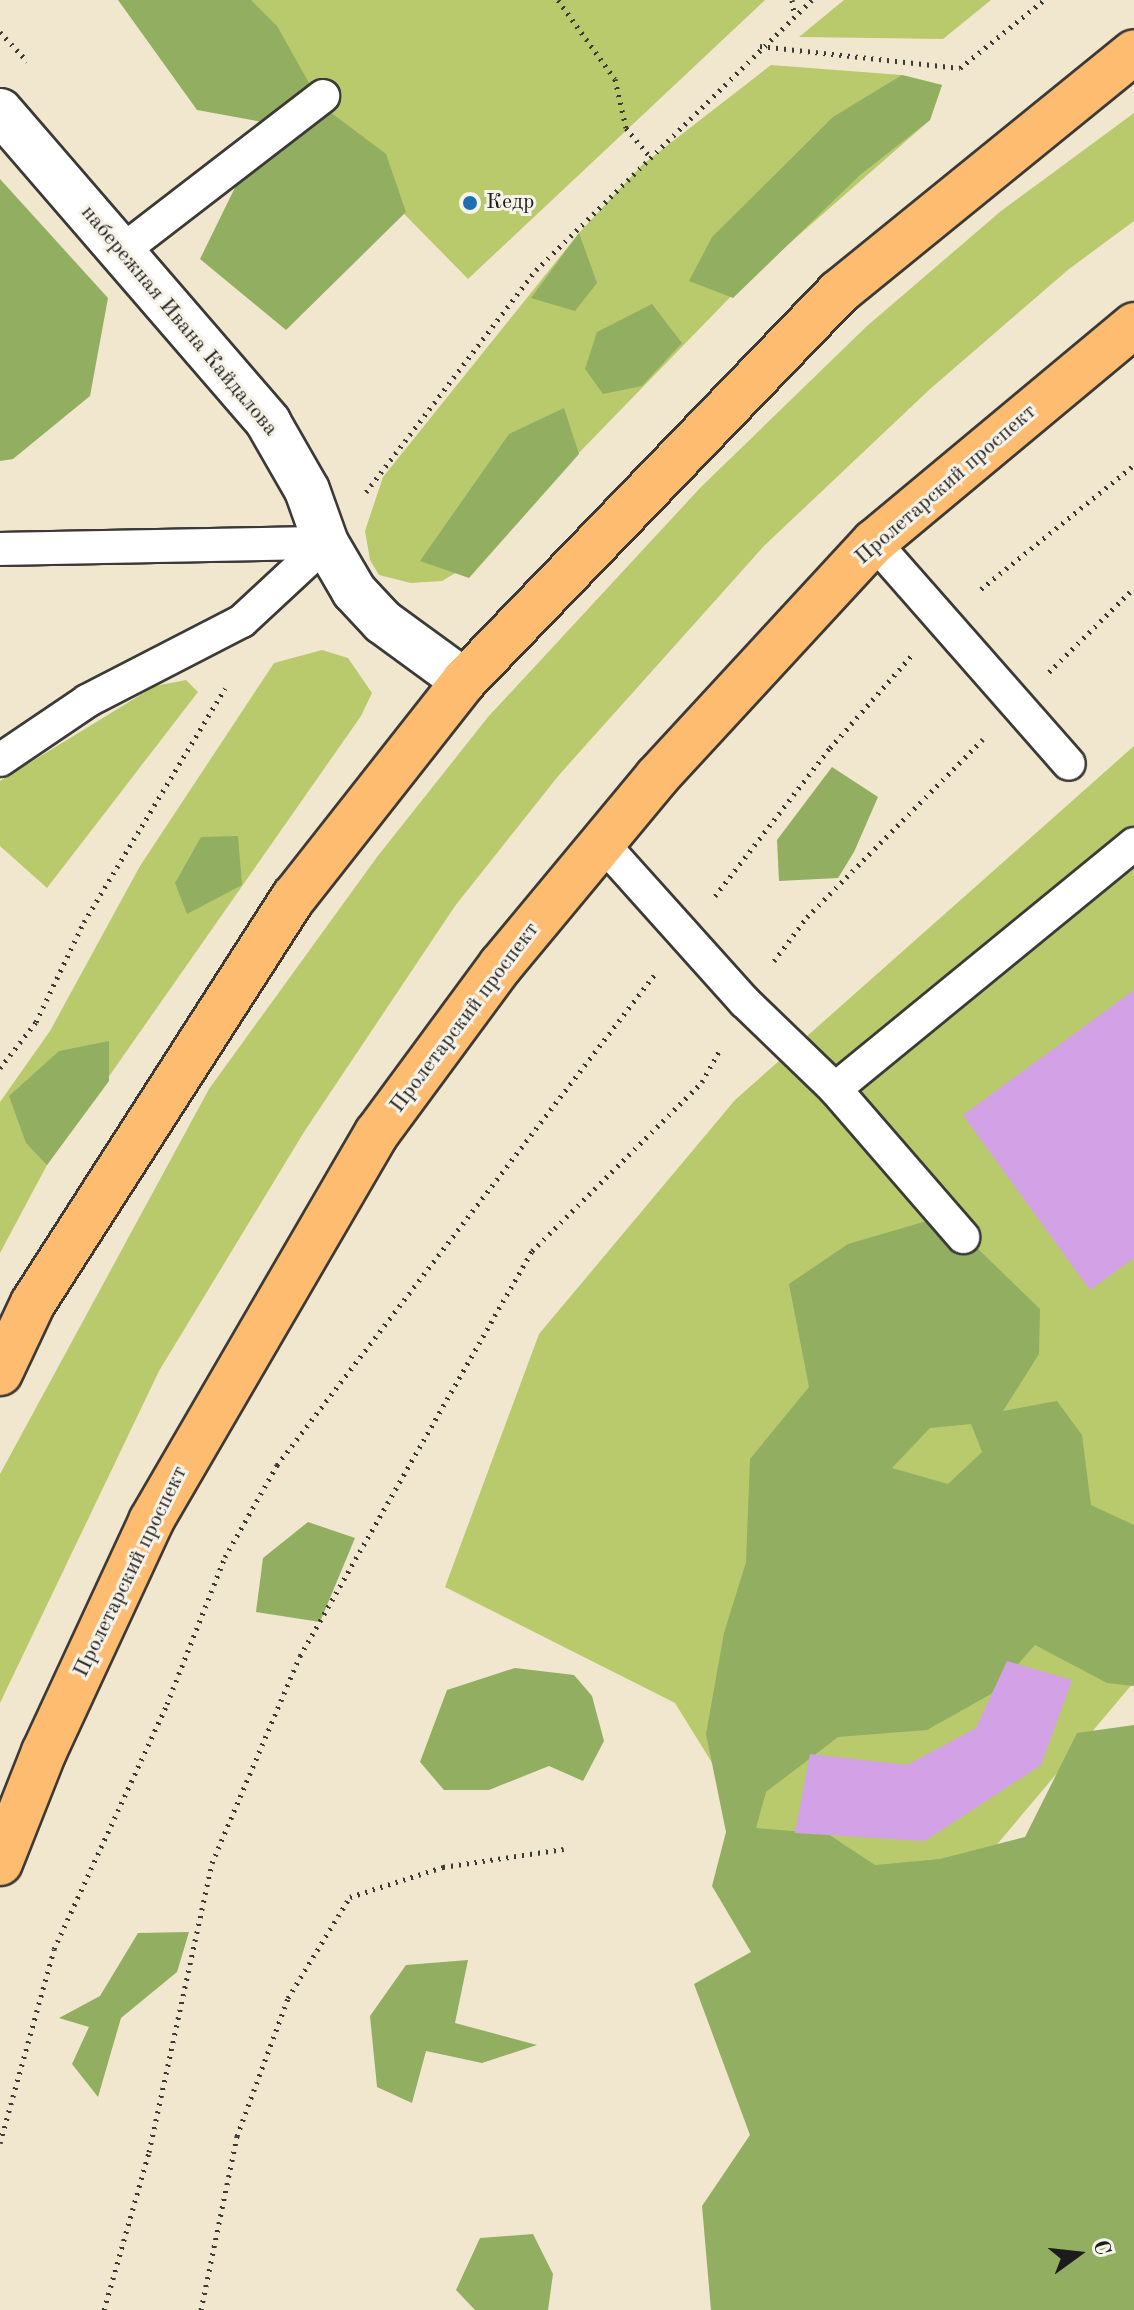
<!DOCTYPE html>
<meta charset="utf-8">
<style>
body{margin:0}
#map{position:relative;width:1134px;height:2310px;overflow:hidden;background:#f1e7cf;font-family:"Old Standard TT",serif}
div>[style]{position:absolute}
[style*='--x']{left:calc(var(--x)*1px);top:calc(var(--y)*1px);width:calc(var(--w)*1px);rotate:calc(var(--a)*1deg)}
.green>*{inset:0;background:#b9ca6d}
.forest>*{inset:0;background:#92ae60}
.building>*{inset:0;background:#d3a1e5}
.path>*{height:5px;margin-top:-2.5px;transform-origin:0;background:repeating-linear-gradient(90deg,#3c3a37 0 2px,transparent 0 8px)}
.roads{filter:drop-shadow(2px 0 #3c3a37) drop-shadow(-2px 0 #3c3a37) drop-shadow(0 2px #3c3a37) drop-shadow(0 -2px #3c3a37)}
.lane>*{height:32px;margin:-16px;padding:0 16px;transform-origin:16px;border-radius:16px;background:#fff}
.street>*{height:44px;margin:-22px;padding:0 22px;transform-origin:22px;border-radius:22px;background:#fff}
.primary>*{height:44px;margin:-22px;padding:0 22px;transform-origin:22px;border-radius:22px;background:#febc70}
.dots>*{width:22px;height:22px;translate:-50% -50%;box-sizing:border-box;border:4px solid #f7f3e8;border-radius:50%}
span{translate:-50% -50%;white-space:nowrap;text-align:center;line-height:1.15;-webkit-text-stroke:6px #f7f3e8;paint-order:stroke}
.poi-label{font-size:22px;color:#1c1c1c}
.left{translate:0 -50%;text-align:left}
.street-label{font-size:22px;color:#1c1c1c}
.north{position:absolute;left:1038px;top:2214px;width:80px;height:80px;-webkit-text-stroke:6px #f7f3e8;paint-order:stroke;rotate:75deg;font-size:22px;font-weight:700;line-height:32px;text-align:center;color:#1c1c1c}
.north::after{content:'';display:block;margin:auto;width:28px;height:36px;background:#1c1c1c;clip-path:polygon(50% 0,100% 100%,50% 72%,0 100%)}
</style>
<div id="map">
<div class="green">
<i style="clip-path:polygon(229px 0,765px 0,468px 279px,304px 112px)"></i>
<i style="clip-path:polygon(844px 0,991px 0,943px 39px,799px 37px)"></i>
<i style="clip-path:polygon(771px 65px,902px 75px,942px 85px,930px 120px,742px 285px,471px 564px,442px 581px,411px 583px,379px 575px,370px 560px,365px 531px,383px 477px,579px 233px,642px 165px)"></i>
<i style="clip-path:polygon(1134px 113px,1134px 221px,1069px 269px,929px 390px,765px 545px,559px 775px,455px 906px,304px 1132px,159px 1371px,0 1703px,0 1474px,209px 1089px,377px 857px,488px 717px,701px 487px,867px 326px,1001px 211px)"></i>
<i style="clip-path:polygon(322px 650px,348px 658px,372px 693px,361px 716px,47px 1165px,0 1253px,0 1102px,50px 1031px,140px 866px,274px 663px)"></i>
<i style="clip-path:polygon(186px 680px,198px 692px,47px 888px,0 846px,0 781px,155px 686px)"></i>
<i style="clip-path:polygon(1134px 746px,1134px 1682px,945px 1906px,792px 1892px,675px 1703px,445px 1587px,539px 1334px,735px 1100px)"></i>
</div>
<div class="forest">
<i style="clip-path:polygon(118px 0,251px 0,277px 26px,322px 106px,386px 154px,406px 212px,286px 330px,200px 259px,248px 161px,273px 124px,197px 110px)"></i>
<i style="clip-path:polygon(902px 75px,942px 85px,930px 120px,860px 175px,733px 298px,689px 281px,712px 237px,833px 117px)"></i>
<i style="clip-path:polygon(0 179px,108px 298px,90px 396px,13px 459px,0 461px)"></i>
<i style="clip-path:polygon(579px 233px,597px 283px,575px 311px,531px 298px)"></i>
<i style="clip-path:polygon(652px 304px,682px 343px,642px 386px,603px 394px,585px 369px,597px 332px)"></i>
<i style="clip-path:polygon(564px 408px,579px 454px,469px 578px,420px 561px,509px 434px)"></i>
<i style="clip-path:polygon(832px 767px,878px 797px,854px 852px,838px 878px,779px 881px,777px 840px)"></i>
<i style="clip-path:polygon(238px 836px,242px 885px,187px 914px,175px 883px,201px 837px)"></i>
<i style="clip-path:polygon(109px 1041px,109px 1081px,47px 1165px,26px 1143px,9px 1096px,59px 1051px)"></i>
<i style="clip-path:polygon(evenodd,944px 1216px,1040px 1309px,1039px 1354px,1003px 1411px,1057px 1401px,1082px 1435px,1091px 1505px,1134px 1525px,1134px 1686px,1107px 1683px,1035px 1645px,991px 1694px,927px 1730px,838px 1737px,766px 1792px,756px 1828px,828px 1834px,875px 1865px,940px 1859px,1025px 1837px,1077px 1733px,1134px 1725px,1134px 2310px,711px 2310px,702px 2206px,750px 2135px,694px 1984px,751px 1952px,712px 1886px,726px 1832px,706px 1734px,724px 1633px,746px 1562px,750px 1459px,809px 1387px,789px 1284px,848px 1244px,944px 1216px,971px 1424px,982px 1452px,948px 1484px,892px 1468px,930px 1428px,971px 1424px)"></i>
<i style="clip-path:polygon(308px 1522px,355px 1538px,320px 1622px,256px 1612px,263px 1558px)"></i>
<i style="clip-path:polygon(515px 1668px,574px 1675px,592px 1696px,604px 1741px,583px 1781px,549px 1766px,489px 1790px,444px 1790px,420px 1762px,447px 1690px)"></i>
<i style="clip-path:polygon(189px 1932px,177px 1972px,121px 2018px,98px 2097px,72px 2064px,89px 2027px,59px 2018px,100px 1996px,138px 1933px)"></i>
<i style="clip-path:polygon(468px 1960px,455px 2023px,537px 2045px,482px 2063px,426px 2051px,412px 2103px,377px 2087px,370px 2016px,406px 1965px)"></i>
<i style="clip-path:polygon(533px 2234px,553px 2274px,548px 2310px,475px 2310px,456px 2290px,480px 2238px)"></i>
</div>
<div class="building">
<i style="clip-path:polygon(1134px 990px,1134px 1258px,1090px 1290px,963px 1115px)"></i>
<i style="clip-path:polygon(1007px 1661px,1072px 1680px,1041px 1765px,925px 1841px,795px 1833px,810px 1754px,907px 1765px,976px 1728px)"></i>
</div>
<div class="path">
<i style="--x:558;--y:0;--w:97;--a:54.2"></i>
<i style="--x:615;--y:79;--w:50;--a:77.3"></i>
<i style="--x:626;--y:128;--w:35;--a:50"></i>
<i style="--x:792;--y:0;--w:13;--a:81"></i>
<i style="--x:0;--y:32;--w:40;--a:47"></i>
<i style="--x:760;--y:46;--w:201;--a:6.3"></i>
<i style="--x:960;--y:68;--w:108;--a:-39"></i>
<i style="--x:366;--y:492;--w:280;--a:-52.6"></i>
<i style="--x:536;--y:270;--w:386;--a:-44.4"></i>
<i style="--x:981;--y:589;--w:197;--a:-39"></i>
<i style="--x:1049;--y:672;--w:120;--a:-44.7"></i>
<i style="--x:715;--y:896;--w:187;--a:-52.2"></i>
<i style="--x:830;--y:748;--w:123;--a:-48.6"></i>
<i style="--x:774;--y:961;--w:55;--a:-53.1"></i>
<i style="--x:807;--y:917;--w:250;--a:-45.3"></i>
<i style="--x:0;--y:1068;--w:58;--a:-52"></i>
<i style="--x:36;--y:1022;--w:111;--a:-64.4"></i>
<i style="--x:84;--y:922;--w:273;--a:-58.9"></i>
<i style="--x:0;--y:2143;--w:201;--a:-74.4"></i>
<i style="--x:54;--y:1949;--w:270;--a:-65.2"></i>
<i style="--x:167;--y:1704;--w:158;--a:-68.5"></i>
<i style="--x:225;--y:1557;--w:106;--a:-60.5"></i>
<i style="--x:277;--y:1465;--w:620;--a:-52.41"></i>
<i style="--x:104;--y:2310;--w:164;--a:-74.1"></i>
<i style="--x:149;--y:2152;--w:296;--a:-77.7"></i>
<i style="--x:212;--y:1863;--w:225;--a:-67"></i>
<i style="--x:300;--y:1656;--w:467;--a:-60.2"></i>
<i style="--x:532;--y:1251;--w:240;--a:-44.8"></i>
<i style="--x:702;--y:1082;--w:39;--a:-61"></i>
<i style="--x:201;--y:2310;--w:178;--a:-78.3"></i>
<i style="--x:237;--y:2136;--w:147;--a:-69.7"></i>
<i style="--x:288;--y:1998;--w:119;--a:-58.5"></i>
<i style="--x:350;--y:1897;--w:98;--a:-17.9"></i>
<i style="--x:443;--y:1867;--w:122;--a:-8.5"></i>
</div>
<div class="roads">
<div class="lane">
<i style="--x:122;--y:251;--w:254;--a:-37.6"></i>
<i style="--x:874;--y:542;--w:295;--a:48.7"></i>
<i style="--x:0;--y:549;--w:326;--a:-1.1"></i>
<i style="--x:0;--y:760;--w:105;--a:-34.1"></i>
<i style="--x:87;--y:701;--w:174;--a:-27.3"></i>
<i style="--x:242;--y:621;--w:115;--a:-42.9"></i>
<i style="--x:603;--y:844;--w:212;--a:48.1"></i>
<i style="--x:745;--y:1002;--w:125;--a:44"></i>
<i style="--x:835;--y:1089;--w:196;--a:49.1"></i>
<i style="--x:835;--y:1089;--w:387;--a:-39.3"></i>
</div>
<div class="street">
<i style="--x:0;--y:111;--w:411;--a:49.2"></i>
<i style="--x:268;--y:422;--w:78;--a:60.2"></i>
<i style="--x:307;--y:490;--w:56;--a:70.3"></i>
<i style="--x:326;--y:543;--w:56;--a:59.7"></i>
<i style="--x:354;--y:591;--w:42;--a:46.9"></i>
<i style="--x:383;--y:622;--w:100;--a:36.1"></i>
</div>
<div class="primary">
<i style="--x:0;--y:1373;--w:77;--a:-64.8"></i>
<i style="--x:33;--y:1303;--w:483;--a:-57.3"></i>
<i style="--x:294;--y:897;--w:275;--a:-51.8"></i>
<i style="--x:464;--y:681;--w:540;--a:-46.05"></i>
<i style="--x:839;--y:292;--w:380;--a:-39.1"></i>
<i style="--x:0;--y:1863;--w:119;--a:-68.4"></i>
<i style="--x:44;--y:1752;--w:255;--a:-65.1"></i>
<i style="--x:151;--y:1521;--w:449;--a:-59.8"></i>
<i style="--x:377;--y:1133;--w:209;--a:-53.6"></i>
<i style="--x:501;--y:965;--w:244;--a:-50.3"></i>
<i style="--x:657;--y:777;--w:320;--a:-47.3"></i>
<i style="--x:874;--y:542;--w:339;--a:-39.8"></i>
</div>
</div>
<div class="dots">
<i style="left:470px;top:203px;background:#1f6fb2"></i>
</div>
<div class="poi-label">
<span class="left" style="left:486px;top:203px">Кедр</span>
</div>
<div class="street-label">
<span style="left:179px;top:321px;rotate:50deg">набережная Ивана Кайдалова</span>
<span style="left:946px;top:485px;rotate:-41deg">Пролетарский проспект</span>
<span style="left:465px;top:1018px;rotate:-53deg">Пролетарский проспект</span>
<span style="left:131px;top:1572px;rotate:-64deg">Пролетарский проспект</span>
</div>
<div class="north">С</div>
</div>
